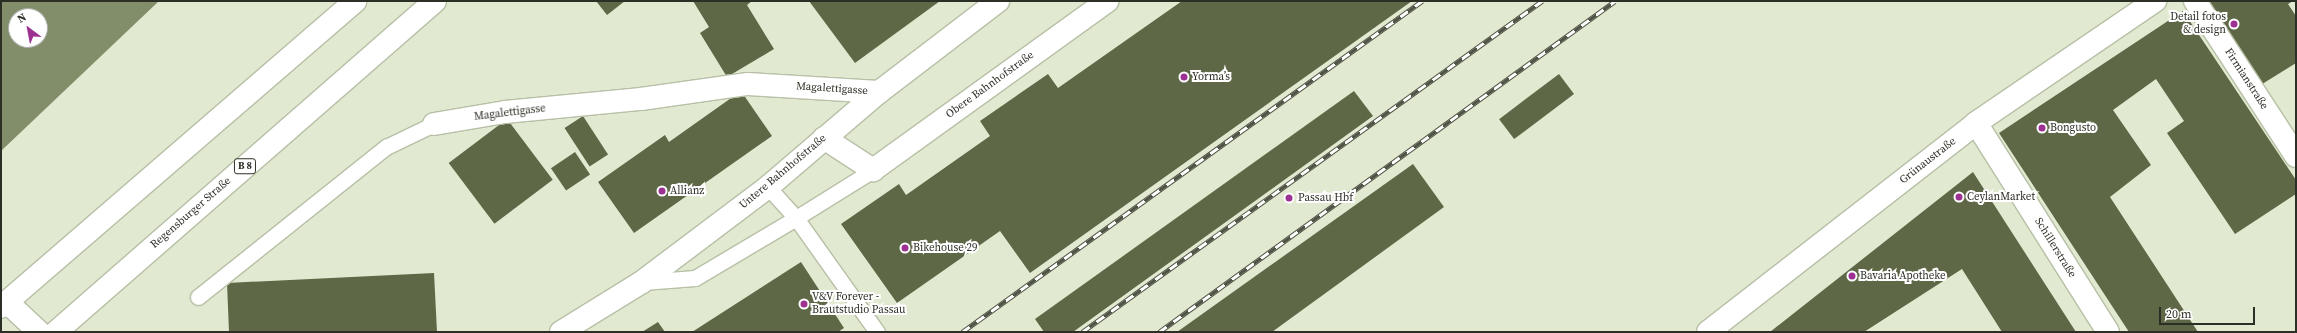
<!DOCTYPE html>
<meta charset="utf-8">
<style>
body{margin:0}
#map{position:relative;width:2297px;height:333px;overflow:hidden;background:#e1ead0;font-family:"Source Serif 4",serif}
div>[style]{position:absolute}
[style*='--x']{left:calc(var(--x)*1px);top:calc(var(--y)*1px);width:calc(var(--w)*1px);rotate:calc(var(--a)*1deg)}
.water>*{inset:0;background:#828d6a}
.building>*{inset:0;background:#5e6846;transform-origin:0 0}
.roads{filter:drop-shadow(1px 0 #b7c0a6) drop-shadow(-1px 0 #b7c0a6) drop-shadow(0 1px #b7c0a6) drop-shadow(0 -1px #b7c0a6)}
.lane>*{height:15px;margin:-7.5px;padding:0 7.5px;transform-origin:7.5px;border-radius:7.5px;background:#fff}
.street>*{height:22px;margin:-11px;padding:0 11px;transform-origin:11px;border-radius:11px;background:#fff}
.primary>*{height:22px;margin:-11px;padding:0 11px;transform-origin:11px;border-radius:11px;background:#fff}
.rail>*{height:4.5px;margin-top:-2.25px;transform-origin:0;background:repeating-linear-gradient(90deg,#fff 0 9px,#4f5346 0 18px);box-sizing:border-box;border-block:1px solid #4f5346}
.dots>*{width:11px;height:11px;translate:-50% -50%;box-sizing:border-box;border:2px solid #fff;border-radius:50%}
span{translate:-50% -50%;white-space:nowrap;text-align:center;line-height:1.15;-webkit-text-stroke:4px #fff;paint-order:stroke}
.shield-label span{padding:1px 3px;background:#fff;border:1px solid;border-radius:3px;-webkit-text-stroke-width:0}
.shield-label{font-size:10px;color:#2c2f25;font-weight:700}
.poi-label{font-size:11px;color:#2c2f25}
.right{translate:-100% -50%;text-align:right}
.left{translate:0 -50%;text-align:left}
.street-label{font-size:11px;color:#2c2f25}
.frame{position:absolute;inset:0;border:2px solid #2c2f25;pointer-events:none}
.north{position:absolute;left:8px;top:8px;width:40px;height:40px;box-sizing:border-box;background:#fff;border:1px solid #abaca8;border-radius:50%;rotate:328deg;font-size:11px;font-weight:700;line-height:16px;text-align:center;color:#2c2f25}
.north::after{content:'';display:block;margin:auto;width:14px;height:18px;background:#9d3192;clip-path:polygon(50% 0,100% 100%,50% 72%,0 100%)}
.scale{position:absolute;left:2159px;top:307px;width:96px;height:18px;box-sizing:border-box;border:2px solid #2c2f25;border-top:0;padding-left:5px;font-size:12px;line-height:14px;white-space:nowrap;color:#2c2f25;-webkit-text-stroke:3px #fff;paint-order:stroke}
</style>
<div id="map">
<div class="water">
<i style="clip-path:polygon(evenodd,1px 1px,159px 1px,1px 151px,1px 1px,16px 16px,40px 16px,40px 40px,16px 40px,16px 16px)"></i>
</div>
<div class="building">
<i style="clip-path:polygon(596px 1px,625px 1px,607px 15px)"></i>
<i style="clip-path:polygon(693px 1px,752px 1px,747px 5px,774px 49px,727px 77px,700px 33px,709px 27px)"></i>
<i style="clip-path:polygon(809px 1px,940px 1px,855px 63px)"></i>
<i style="clip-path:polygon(1182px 1px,1412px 1px,1030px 273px,1000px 231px,897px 303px,841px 224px,899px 184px,906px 195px,990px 136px,980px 121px,1048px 74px,1058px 88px)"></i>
<i style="clip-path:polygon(2205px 1px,2293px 1px,2288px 4px,2296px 16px,2296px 63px,2259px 86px)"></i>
<i style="clip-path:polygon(2183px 11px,2296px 180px,2296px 194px,2235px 234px,2167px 133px,2184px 121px,2156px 79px,2113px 110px,2151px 165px,2110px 197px,2198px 332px,2129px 332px,1999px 133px)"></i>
<i style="left:1559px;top:74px;width:25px;height:75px;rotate:53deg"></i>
<i style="clip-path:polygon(741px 91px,772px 136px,634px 233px,598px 182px,665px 135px,669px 142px)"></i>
<i style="clip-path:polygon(1354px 91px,1373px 116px,1073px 332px,1044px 332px,1035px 319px)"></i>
<i style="left:583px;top:116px;width:46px;height:22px;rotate:57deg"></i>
<i style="left:507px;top:119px;width:76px;height:73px;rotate:53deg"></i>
<i style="left:575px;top:152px;width:27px;height:29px;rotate:56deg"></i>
<i style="clip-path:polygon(1413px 164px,1444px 207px,1272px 332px,1177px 332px)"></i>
<i style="clip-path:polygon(1973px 172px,2076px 332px,2002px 332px,1962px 269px,1864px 332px,1770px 332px)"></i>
<i style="clip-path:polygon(801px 262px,844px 328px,838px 332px,692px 332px)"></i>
<i style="clip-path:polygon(434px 273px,437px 332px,229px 332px,227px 283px)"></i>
<i style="clip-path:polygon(658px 322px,665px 332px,642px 332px)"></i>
</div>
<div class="roads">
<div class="lane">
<i style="--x:768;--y:187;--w:42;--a:47.9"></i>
<i style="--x:796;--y:218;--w:91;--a:-31.9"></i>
<i style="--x:643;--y:282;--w:52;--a:-4.4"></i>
<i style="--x:695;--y:278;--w:117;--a:-30.7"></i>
<i style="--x:796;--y:218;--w:140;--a:54.6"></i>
<i style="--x:198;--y:297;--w:241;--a:-38.6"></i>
<i style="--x:386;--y:147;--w:53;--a:-25.6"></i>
</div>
<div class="street">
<i style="--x:2195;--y:1;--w:185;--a:56.9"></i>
<i style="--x:1976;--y:123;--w:247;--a:57.7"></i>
<i style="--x:434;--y:124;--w:72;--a:-9.6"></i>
<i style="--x:505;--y:112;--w:137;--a:-5.5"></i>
<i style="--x:641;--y:99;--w:108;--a:-8"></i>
<i style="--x:748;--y:84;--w:131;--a:3.5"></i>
<i style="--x:824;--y:138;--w:59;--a:33.1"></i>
<i style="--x:873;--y:170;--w:289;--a:-35.8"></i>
<i style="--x:561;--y:332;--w:95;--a:-31.7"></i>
<i style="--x:642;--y:282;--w:158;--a:-37"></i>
<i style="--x:768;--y:187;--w:146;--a:-40.6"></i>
<i style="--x:879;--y:92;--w:150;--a:-37.4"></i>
<i style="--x:1708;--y:332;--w:340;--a:-37.9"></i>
<i style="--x:1976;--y:123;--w:217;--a:-34.3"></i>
</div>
<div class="primary">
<i style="--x:7;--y:302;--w:44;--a:43.2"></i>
<i style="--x:1;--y:307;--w:468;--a:-40.8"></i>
<i style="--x:56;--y:332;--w:503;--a:-41.13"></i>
</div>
</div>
<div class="rail">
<i style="--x:962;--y:332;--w:567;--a:-35.74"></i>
<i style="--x:1082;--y:332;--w:567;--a:-35.74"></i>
<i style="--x:1159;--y:332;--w:563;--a:-35.98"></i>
</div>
<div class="dots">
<i style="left:2234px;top:24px;background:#9d3192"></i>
<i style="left:1184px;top:77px;background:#9d3192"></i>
<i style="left:2042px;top:128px;background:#9d3192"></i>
<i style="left:662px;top:191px;background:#9d3192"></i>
<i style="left:1959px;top:197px;background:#9d3192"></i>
<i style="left:1289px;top:198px;background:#9d3192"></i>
<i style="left:905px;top:248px;background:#9d3192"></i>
<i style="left:1852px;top:276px;background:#9d3192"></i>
<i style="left:804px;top:304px;background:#9d3192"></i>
</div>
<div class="shield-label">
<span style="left:245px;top:166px">B 8</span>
</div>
<div class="poi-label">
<span class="right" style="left:2226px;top:24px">Detail fotos<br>&amp; design</span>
<span class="left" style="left:1192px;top:77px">Yorma’s</span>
<span class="left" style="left:2050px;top:128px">Bongusto</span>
<span class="left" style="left:670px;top:191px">Allianz</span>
<span class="left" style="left:1967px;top:197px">CeylanMarket</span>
<span class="left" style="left:1298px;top:198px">Passau Hbf</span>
<span class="left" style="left:913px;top:248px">Bikehouse 29</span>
<span class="left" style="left:1860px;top:276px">Bavaria Apotheke</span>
<span class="left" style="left:812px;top:304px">V&amp;V Forever -<br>Brautstudio Passau</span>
</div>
<div class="street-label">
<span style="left:2246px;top:79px;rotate:57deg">Firmianstraße</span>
<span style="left:990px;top:85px;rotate:-36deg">Obere Bahnhofstraße</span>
<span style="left:832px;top:89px;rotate:4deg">Magalettigasse</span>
<span style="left:510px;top:113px;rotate:-7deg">Magalettigasse</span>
<span style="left:1928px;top:161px;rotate:-38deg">Grünaustraße</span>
<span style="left:783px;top:172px;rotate:-40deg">Untere Bahnhofstraße</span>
<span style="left:191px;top:213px;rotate:-41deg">Regensburger Straße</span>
<span style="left:2055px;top:248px;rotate:58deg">Schillerstraße</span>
</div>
<div class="frame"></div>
<div class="north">N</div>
<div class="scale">20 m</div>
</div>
